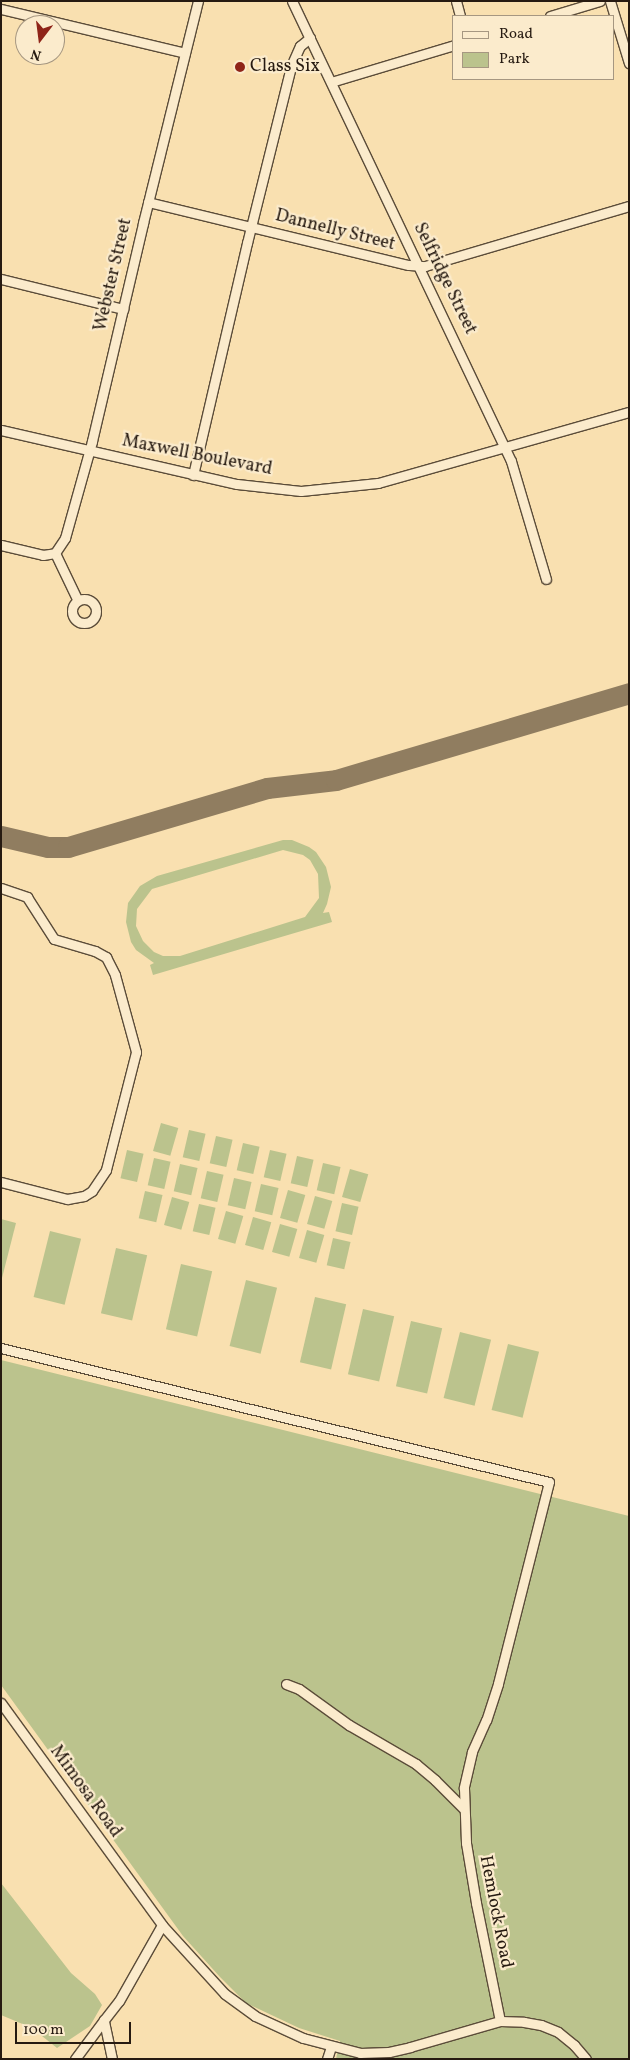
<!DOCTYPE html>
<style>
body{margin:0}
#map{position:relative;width:630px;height:2060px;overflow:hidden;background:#f9e0b0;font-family:Vollkorn,serif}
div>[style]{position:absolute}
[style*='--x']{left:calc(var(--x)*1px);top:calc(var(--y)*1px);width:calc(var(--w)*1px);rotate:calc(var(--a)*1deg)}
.green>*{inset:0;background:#bbc38d;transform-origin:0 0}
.taxiway>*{height:21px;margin:-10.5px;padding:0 10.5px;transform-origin:10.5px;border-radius:10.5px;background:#907d60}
.roads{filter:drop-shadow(1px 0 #5b4c39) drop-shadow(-1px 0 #5b4c39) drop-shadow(0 1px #5b4c39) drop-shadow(0 -1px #5b4c39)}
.minor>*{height:9px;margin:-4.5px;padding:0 4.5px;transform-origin:4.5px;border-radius:4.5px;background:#fbebcc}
.minor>.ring{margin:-4.5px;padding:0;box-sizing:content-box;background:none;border:9px solid #fbebcc;border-radius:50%}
.dots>*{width:14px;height:14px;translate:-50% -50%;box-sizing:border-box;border:2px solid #fbebcc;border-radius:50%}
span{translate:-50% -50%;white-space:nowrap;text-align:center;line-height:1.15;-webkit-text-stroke:4.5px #fbebcc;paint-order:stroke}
.poi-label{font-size:18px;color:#261a11}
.left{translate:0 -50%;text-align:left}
.street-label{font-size:18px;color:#261a11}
.frame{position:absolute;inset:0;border:2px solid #261a11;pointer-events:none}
.legend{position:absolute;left:452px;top:15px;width:162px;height:65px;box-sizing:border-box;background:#fbebcc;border:1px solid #a69781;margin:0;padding:6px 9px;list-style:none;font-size:15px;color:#261a11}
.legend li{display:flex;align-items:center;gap:10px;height:25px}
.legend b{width:25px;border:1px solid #a69781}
.north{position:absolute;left:15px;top:15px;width:50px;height:50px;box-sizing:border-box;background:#fbebcc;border:1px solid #a69781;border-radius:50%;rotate:195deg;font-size:14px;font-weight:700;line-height:20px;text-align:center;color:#261a11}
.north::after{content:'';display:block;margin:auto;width:18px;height:22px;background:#8f2418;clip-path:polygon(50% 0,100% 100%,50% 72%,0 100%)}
.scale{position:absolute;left:15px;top:2022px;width:116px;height:22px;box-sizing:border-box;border:2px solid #261a11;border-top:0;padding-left:6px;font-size:15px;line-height:18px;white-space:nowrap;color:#261a11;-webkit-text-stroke:4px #fbebcc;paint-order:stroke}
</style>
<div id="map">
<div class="green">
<i style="clip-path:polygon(evenodd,283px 840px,292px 840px,309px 847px,316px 852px,326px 867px,331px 887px,327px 904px,323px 913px,329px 912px,332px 922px,153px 975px,150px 965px,154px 963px,136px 950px,131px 942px,126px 922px,128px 903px,140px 886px,157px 876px,283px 840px,283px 850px,303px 855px,310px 860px,318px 874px,319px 898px,305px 917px,180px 956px,163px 956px,154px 952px,143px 941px,136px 926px,137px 909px,152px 889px,283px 850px)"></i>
<i style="left:161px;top:1123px;width:18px;height:29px;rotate:16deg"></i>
<i style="left:189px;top:1130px;width:17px;height:28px;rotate:13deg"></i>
<i style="left:216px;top:1136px;width:17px;height:28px;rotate:13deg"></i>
<i style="left:243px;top:1143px;width:17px;height:28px;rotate:13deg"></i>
<i style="left:127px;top:1150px;width:17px;height:29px;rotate:13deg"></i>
<i style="left:270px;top:1150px;width:17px;height:28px;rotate:13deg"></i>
<i style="left:297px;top:1156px;width:17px;height:28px;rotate:13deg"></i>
<i style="left:154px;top:1158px;width:17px;height:28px;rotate:13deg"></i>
<i style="left:323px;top:1163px;width:18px;height:28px;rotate:13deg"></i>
<i style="left:180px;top:1164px;width:18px;height:28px;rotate:13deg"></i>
<i style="left:350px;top:1169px;width:19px;height:29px;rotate:16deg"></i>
<i style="left:207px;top:1171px;width:17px;height:28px;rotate:13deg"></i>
<i style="left:234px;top:1178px;width:18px;height:28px;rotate:13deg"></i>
<i style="left:261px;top:1184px;width:18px;height:28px;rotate:13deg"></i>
<i style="left:288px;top:1190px;width:18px;height:29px;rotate:16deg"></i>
<i style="left:145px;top:1191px;width:18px;height:28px;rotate:13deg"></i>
<i style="left:315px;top:1196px;width:18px;height:29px;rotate:16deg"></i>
<i style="left:172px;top:1197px;width:18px;height:29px;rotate:16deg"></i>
<i style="left:342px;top:1203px;width:17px;height:29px;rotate:13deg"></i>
<i style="left:199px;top:1204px;width:17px;height:28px;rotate:13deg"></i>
<i style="left:226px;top:1211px;width:18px;height:29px;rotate:16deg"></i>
<i style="left:253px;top:1217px;width:19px;height:29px;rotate:16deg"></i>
<i style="clip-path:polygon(1px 1219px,16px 1223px,1px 1282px)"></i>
<i style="left:280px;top:1224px;width:18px;height:29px;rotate:16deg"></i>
<i style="left:307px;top:1230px;width:18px;height:29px;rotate:16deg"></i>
<i style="left:50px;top:1231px;width:32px;height:68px;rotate:14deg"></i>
<i style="left:333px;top:1238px;width:18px;height:28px;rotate:13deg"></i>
<i style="left:116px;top:1248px;width:32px;height:67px;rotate:13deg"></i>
<i style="left:181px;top:1264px;width:32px;height:67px;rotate:13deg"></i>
<i style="left:246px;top:1280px;width:32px;height:68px;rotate:14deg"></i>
<i style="left:315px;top:1297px;width:32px;height:67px;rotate:13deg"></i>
<i style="left:363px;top:1309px;width:32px;height:67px;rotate:13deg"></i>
<i style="left:411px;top:1321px;width:32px;height:67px;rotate:13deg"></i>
<i style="left:460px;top:1332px;width:32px;height:68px;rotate:14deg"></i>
<i style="left:508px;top:1344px;width:32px;height:68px;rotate:14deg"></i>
<i style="clip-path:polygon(1px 1360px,629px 1516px,629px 2059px,336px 2059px,340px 2041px,299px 2028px,246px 2003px,220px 1977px,183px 1936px,1px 1685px)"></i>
<i style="clip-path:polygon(1px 1883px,71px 1973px,95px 1994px,102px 2005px,90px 2026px,57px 2048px,32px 2028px,1px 2015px)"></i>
</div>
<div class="taxiway">
<i style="--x:1;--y:836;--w:48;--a:13.2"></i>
<i style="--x:48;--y:847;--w:20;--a:0"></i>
<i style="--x:68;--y:847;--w:208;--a:-16.5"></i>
<i style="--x:267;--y:788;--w:69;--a:-6.6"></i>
<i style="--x:336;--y:780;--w:306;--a:-16.5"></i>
</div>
<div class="roads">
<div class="minor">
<i style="--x:292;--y:1;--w:509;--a:64.54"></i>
<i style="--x:511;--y:461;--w:123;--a:73.5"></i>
<i style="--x:456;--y:1;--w:16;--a:75"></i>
<i style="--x:610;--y:1;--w:65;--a:73"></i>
<i style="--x:1;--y:9;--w:189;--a:13.4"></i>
<i style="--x:550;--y:16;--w:52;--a:-16.7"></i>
<i style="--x:331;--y:82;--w:128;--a:-16.7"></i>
<i style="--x:148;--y:202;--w:268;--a:13.6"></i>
<i style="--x:409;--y:265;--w:16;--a:4"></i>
<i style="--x:425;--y:266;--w:213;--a:-16.4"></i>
<i style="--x:1;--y:279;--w:126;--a:13.8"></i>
<i style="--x:1;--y:430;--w:242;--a:12.9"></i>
<i style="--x:237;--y:484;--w:64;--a:6.2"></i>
<i style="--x:301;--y:491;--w:77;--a:-5.9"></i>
<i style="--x:378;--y:483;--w:261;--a:-15.8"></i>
<i style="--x:193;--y:475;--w:238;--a:-76.9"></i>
<i style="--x:247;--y:243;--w:182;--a:-76"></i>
<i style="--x:291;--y:66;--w:22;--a:-66"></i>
<i style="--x:300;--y:46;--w:13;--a:-39"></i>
<i style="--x:1;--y:545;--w:43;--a:13.4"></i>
<i style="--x:43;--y:555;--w:12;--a:-9"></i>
<i style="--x:55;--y:553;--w:18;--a:-56"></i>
<i style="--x:65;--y:538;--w:101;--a:-74.4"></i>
<i style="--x:92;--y:441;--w:224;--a:-76.8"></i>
<i style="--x:143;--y:223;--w:229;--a:-76.1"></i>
<i style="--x:55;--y:553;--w:53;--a:64.4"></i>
<i class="ring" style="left:72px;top:599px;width:15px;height:15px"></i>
<i style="--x:1;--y:888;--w:28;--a:19"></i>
<i style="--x:27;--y:897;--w:50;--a:57.3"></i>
<i style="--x:54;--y:939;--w:43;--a:16.3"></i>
<i style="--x:95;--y:951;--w:13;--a:29"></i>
<i style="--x:106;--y:957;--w:20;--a:63"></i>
<i style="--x:115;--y:975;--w:80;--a:74.7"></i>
<i style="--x:136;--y:1052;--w:122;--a:104.3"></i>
<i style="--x:106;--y:1170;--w:25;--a:124"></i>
<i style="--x:92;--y:1191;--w:9;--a:148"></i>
<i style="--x:84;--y:1196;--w:17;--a:170"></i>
<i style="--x:67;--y:1199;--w:68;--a:-165.6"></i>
<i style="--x:1;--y:1348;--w:564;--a:13.74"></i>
<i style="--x:549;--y:1482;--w:208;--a:104.2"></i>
<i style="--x:498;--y:1684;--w:38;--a:108"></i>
<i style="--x:486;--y:1720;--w:35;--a:114"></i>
<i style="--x:472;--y:1752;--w:37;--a:103"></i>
<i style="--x:464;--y:1788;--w:55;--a:87.9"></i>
<i style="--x:466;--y:1843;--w:61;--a:80.5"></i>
<i style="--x:476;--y:1903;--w:120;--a:78.5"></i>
<i style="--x:286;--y:1684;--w:14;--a:21"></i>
<i style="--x:299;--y:1689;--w:62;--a:35.8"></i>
<i style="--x:349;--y:1725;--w:78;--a:30.2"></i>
<i style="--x:416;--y:1764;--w:25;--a:40"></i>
<i style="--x:435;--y:1780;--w:41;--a:45"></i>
<i style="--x:1;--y:1703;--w:274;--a:54"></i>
<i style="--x:162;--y:1925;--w:93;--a:47.6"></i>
<i style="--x:225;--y:1994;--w:37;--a:36"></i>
<i style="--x:255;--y:2016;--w:53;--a:24.6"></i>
<i style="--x:303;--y:2038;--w:59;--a:14.7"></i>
<i style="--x:360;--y:2053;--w:29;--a:-2"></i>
<i style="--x:389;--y:2052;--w:22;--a:-13"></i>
<i style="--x:410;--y:2047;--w:94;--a:-16.1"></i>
<i style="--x:500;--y:2021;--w:24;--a:2"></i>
<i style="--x:524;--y:2022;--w:17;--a:10"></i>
<i style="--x:541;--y:2025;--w:18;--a:22"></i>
<i style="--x:558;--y:2032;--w:21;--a:39"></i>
<i style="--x:574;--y:2045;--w:18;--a:49"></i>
<i style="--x:75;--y:2059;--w:49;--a:-53.4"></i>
<i style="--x:112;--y:2059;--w:40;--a:-102"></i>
<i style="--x:104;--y:2020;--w:24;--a:-52"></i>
<i style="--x:119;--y:2001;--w:87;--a:-60.5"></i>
<i style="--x:327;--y:2059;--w:13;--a:-72"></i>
</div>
</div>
<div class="dots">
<i style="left:240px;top:67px;background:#8f2418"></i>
</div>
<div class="poi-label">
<span class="left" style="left:250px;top:67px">Class Six</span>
</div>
<div class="street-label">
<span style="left:335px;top:231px;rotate:14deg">Dannelly Street</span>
<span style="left:114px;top:275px;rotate:-77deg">Webster Street</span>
<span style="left:444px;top:279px;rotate:64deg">Selfridge Street</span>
<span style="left:197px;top:456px;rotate:11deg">Maxwell Boulevard</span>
<span style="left:85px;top:1792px;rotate:54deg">Mimosa Road</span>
<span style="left:495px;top:1912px;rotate:79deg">Hemlock Road</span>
</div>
<div class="frame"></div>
<ul class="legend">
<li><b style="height:6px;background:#fbebcc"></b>Road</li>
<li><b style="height:14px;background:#bbc38d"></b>Park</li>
</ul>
<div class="north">N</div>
<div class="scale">100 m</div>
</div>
